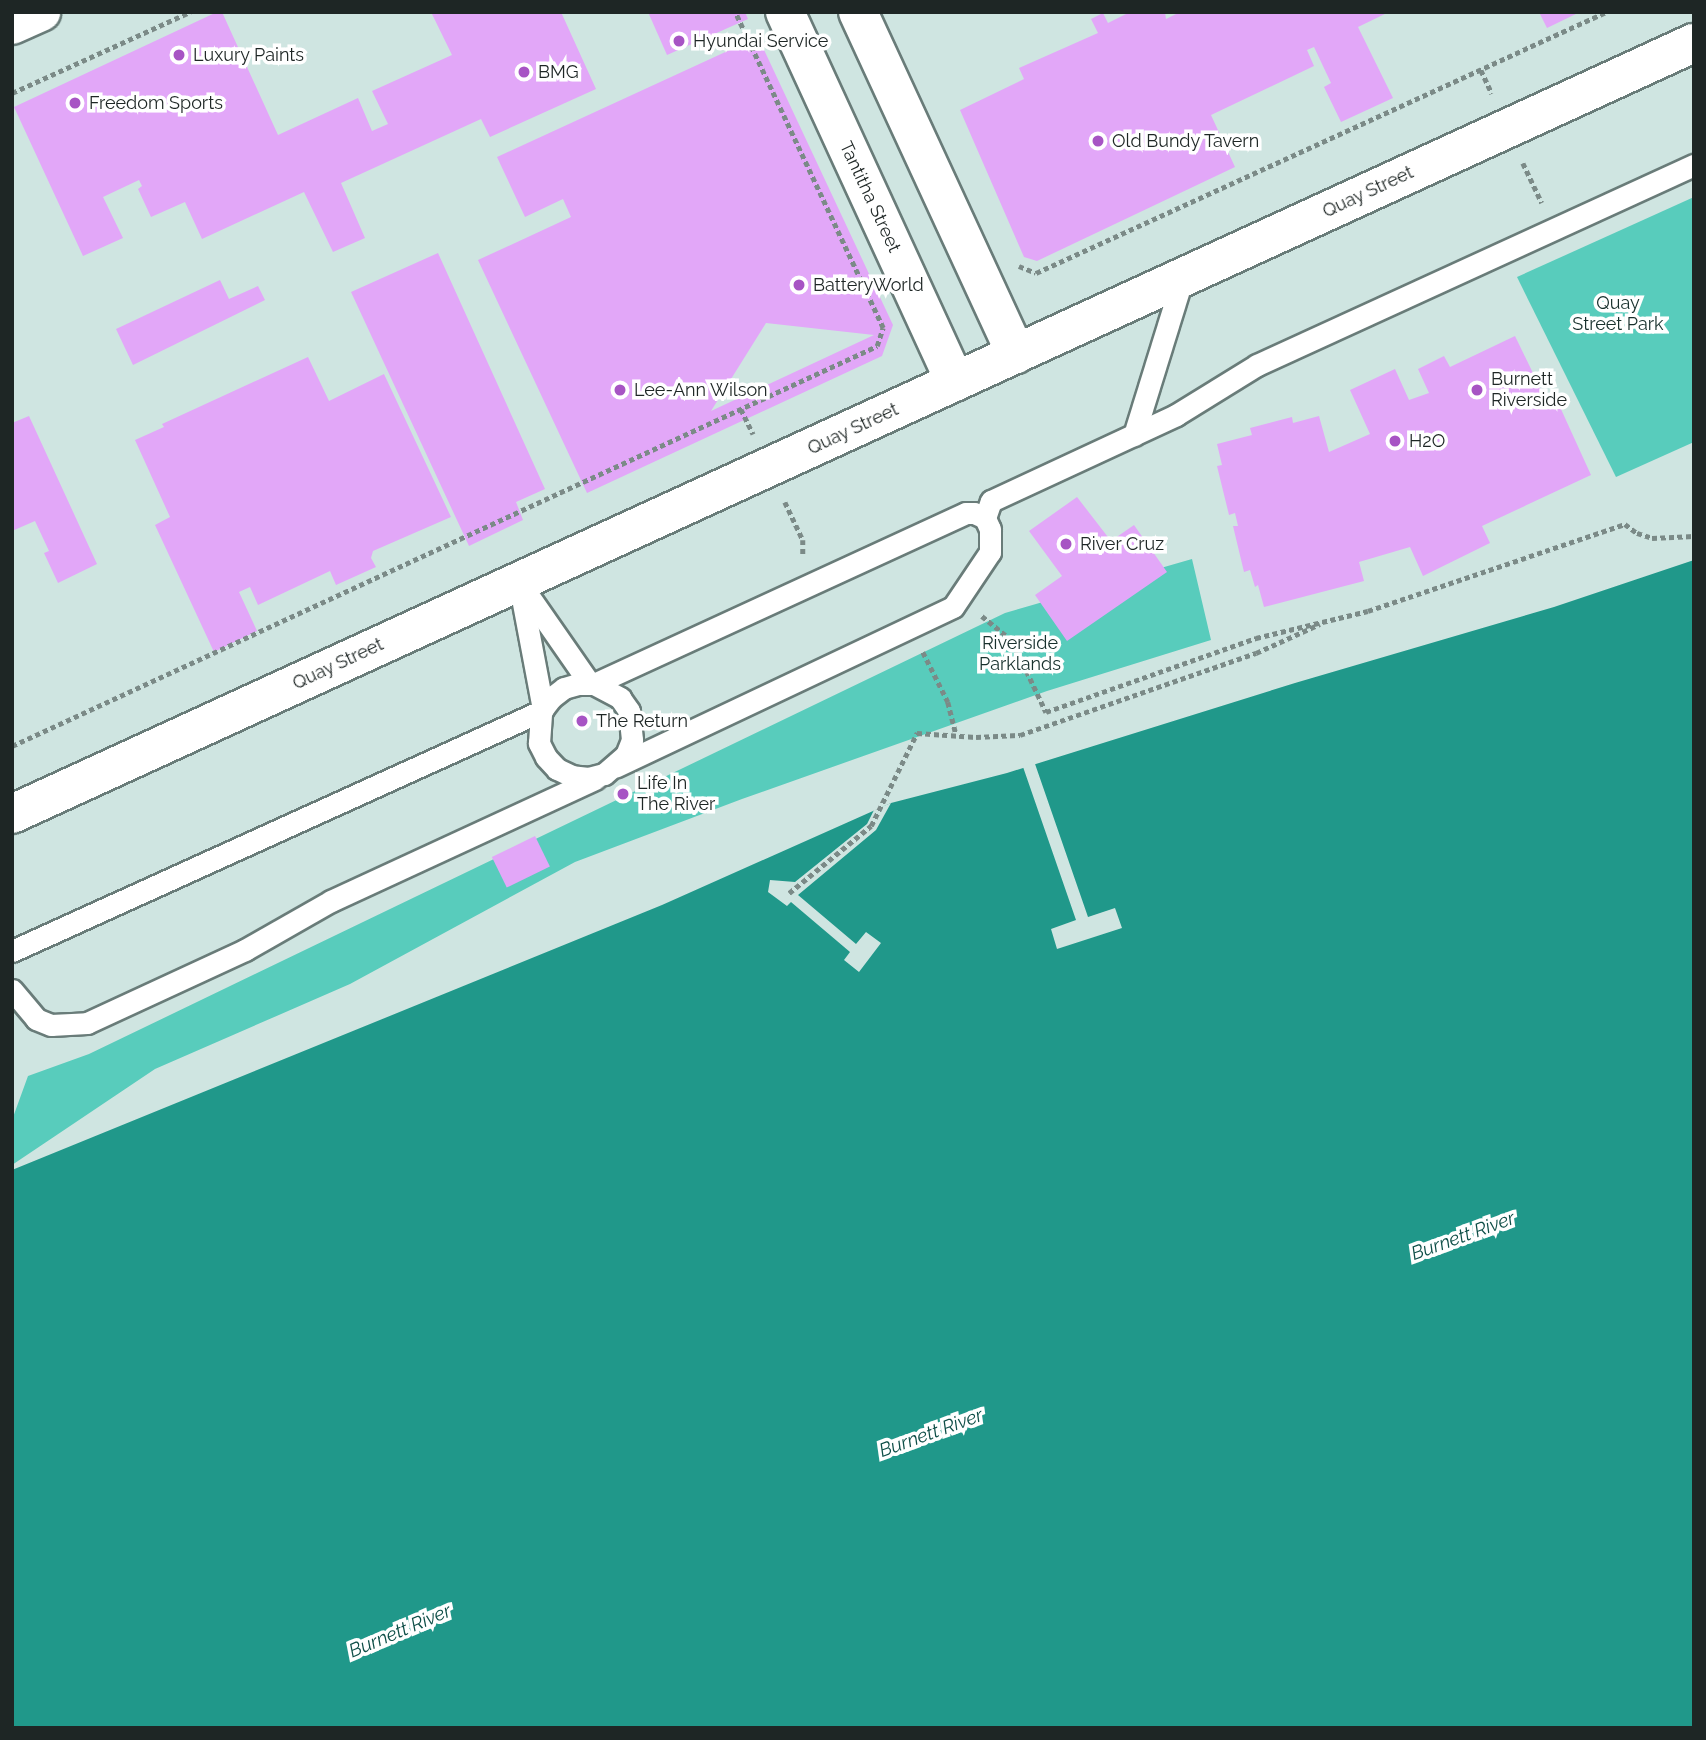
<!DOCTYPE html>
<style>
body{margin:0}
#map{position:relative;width:1706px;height:1740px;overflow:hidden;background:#cfe5e1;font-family:Raleway,sans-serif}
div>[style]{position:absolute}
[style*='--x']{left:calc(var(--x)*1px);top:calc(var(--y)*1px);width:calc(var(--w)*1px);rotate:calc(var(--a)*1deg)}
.green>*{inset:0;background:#58ccbc}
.water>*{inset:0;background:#20988a}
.pier>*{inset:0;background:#cfe5e1}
.building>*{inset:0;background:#e2a7f8;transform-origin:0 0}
.path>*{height:4.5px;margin-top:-2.25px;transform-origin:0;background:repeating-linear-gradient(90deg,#7b8a87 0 5px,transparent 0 8.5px)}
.roads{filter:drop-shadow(2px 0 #697c79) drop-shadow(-2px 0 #697c79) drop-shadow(0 2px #697c79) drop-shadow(0 -2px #697c79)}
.service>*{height:21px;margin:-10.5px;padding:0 10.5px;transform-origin:10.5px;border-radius:10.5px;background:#fff}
.tertiary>*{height:38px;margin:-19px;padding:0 19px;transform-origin:19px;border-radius:19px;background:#fff}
.secondary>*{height:38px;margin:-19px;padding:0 19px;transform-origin:19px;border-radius:19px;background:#fff}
.dots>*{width:19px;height:19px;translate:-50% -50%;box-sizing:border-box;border:4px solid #fff;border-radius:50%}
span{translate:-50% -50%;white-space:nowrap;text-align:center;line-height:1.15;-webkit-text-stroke:7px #fff;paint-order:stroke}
.poi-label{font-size:18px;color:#1e2625}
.left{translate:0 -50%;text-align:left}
.street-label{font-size:18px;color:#1e2625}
.park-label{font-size:18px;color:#18302d}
.water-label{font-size:19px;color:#0e4e47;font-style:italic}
.frame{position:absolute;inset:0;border:14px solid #1e2625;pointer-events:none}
</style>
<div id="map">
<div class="green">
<i style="clip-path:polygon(1694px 197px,1694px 442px,1616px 477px,1517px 277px)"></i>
<i style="clip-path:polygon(1192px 559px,1211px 640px,1047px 691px,742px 799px,575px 862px,350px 984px,155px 1069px,12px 1165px,12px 1120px,28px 1076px,89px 1054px,1005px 613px)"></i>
</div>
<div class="water">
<i style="clip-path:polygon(1694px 560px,1694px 1728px,12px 1728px,12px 1170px,662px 905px,891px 803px,1007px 773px,1295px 683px,1554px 607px)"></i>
</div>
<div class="pier">
<i style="clip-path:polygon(1034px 761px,1088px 917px,1115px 908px,1122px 928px,1057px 949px,1051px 929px,1076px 920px,1022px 764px)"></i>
<i style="clip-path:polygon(891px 803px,876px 830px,798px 895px,856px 944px,866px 932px,881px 943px,859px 972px,844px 960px,850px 952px,791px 902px,787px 906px,768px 892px,770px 880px,795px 882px,867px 824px,874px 810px)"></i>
</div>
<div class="building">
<i style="clip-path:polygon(217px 12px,222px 12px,278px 135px,358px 98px,372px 131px,388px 124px,372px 91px,452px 55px,431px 12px,561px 12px,596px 89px,490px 137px,481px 119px,341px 183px,365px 238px,333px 252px,304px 192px,202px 239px,185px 202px,151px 217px,138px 189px,142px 186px,139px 180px,103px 197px,123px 238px,83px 256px,14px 107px)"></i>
<i style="clip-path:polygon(648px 12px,745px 12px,748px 19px,667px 55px)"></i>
<i style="clip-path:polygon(1130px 12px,1165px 12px,1166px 19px,1180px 12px,1389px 12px,1358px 27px,1393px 98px,1341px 122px,1324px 87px,1331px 83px,1314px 47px,1307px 50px,1314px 66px,1211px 115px,1235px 167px,1037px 261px,1024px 257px,960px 110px,1024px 79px,1019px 68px,1098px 33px,1091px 19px,1103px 13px,1108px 23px)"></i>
<i style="clip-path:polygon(1539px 12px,1580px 12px,1547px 28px)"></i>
<i style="clip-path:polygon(evenodd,758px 37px,893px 325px,882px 356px,587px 493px,478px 260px,571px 217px,563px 199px,525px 217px,497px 157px,758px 37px,766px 323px,874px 335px,711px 411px,766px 323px)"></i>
<i style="clip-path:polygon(438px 253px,545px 489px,516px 502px,523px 520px,469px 546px,351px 292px)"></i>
<i style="clip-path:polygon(220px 280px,229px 299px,258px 286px,265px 300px,133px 365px,116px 329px)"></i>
<i style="clip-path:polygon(1515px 336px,1546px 400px,1555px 396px,1591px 475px,1482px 526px,1490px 543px,1423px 576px,1410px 547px,1359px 562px,1364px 581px,1264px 607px,1258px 585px,1255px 587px,1250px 570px,1244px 572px,1233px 526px,1238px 526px,1235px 513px,1229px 515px,1217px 466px,1222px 465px,1217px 444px,1252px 435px,1250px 428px,1292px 417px,1293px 423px,1319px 416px,1329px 452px,1370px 434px,1350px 390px,1395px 369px,1409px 400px,1429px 393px,1418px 369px,1444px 356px,1450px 367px)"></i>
<i style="clip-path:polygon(308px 357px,329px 401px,384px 374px,451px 517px,373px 551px,371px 558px,376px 567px,336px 585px,330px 571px,258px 605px,250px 587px,239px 592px,257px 631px,214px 652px,155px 525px,170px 517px,135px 440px,164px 427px,162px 424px)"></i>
<i style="clip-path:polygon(29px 416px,97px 564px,58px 583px,44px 553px,49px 551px,35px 521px,12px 531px,12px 423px)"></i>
<i style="clip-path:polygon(1077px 497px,1111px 541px,1134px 525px,1167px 572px,1067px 641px,1035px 595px,1062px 576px,1029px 531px)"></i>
<i style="left:535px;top:836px;width:34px;height:48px;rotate:64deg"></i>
</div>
<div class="path">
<i style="--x:1481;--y:70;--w:26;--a:65"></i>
<i style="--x:12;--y:93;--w:196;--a:-24.5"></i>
<i style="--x:1523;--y:163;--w:44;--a:64.6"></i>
<i style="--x:1019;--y:266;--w:18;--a:22"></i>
<i style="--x:1036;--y:273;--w:627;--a:-24.6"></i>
<i style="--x:741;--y:409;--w:28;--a:64"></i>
<i style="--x:785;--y:502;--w:42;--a:64.7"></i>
<i style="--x:803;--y:540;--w:15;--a:90"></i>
<i style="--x:982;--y:616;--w:38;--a:39"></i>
<i style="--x:1012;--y:640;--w:80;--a:64.7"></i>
<i style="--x:1046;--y:712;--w:223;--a:-19.4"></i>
<i style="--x:1256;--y:638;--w:115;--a:-13.6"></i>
<i style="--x:1368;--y:611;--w:271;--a:-18.7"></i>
<i style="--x:1625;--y:524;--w:15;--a:37"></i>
<i style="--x:1637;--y:533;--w:16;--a:18"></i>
<i style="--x:1652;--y:538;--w:42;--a:-2.7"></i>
<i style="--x:923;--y:652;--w:56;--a:63.4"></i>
<i style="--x:948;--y:702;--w:33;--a:76"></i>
<i style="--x:12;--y:746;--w:953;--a:-24.82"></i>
<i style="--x:877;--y:346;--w:19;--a:-72"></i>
<i style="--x:883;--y:328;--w:349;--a:-115.1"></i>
<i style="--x:789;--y:893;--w:106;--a:-39.3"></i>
<i style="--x:871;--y:826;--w:104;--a:-63.7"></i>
<i style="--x:917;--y:733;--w:59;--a:3.9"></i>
<i style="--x:976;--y:737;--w:44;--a:-2.6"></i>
<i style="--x:1020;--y:735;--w:250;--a:-19.2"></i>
<i style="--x:1256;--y:653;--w:70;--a:-24.4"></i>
</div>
<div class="roads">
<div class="service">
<i style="--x:1134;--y:435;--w:165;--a:-72.8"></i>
<i style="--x:985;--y:518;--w:18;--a:-71"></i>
<i style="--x:991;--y:501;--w:204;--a:-24.9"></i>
<i style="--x:1176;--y:415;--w:95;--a:-31.7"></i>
<i style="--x:1257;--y:365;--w:481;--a:-24.6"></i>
<i style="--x:594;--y:684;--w:30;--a:28"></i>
<i style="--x:620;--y:698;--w:16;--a:55"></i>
<i style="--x:629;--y:711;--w:29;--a:84"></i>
<i style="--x:632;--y:740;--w:16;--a:112"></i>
<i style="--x:626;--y:755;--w:29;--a:139"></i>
<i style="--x:604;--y:774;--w:16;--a:166"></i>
<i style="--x:588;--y:778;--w:16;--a:-173"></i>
<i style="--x:572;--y:776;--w:17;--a:-155"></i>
<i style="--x:557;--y:769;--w:16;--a:-133"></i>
<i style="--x:546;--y:757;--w:16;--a:-117"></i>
<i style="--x:539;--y:743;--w:32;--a:-86"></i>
<i style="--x:541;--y:711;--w:16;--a:-52"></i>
<i style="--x:551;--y:698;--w:16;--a:-38"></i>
<i style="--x:564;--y:688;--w:15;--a:-16"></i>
<i style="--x:578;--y:684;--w:16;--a:0"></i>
<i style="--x:594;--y:684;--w:409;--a:-24.7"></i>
<i style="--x:966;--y:513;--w:8;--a:0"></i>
<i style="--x:974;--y:513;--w:12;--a:24"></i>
<i style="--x:985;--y:518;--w:12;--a:66"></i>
<i style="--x:990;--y:529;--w:23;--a:90"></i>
<i style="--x:990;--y:552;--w:66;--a:123.9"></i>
<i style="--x:953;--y:607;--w:373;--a:154.7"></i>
<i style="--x:543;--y:709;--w:129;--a:-100.7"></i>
<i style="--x:519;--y:582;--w:124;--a:55.2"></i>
<i style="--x:12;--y:951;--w:581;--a:-24.4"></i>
<i style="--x:12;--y:990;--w:38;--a:50"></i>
<i style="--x:36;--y:1019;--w:16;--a:22"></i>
<i style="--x:51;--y:1025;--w:36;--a:-3"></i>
<i style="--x:87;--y:1023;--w:174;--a:-24.8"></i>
<i style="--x:245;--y:950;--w:99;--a:-29.7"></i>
<i style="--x:331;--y:901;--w:291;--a:-24.8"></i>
</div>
<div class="tertiary">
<i style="--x:785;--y:12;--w:407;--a:65.3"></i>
<i style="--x:858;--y:12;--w:377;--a:65.2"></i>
</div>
<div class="secondary">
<i style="--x:12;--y:25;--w:32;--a:-24"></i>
<i style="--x:12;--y:814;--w:1850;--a:-24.63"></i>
</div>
</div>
<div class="dots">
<i style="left:679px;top:41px;background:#a754c4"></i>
<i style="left:179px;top:55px;background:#a754c4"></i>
<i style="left:524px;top:72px;background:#a754c4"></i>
<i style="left:75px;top:103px;background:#a754c4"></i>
<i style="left:1098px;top:141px;background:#a754c4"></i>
<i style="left:799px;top:285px;background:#a754c4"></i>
<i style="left:620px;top:390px;background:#a754c4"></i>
<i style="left:1477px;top:390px;background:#a754c4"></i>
<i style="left:1395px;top:441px;background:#a754c4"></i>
<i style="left:1066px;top:544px;background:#a754c4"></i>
<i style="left:582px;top:721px;background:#a754c4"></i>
<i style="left:623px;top:794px;background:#a754c4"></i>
</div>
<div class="poi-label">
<span class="left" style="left:693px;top:41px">Hyundai Service</span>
<span class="left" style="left:193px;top:55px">Luxury Paints</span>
<span class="left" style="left:538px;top:72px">BMG</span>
<span class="left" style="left:89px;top:103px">Freedom Sports</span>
<span class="left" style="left:1112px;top:141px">Old Bundy Tavern</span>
<span class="left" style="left:813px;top:285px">BatteryWorld</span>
<span class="left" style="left:1491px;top:390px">Burnett<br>Riverside</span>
<span class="left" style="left:634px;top:390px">Lee-Ann Wilson</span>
<span class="left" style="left:1409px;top:441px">H2O</span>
<span class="left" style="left:1080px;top:544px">River Cruz</span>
<span class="left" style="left:596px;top:721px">The Return</span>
<span class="left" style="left:637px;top:794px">Life In<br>The River</span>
</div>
<div class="street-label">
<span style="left:1368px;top:192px;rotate:-25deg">Quay Street</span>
<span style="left:870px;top:197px;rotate:65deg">Tantitha Street</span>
<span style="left:853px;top:429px;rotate:-25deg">Quay Street</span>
<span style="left:338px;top:664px;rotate:-25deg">Quay Street</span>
</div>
<div class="park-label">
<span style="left:1618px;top:314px">Quay<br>Street Park</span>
<span style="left:1020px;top:654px">Riverside<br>Parklands</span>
</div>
<div class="water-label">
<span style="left:1463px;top:1236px;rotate:-20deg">Burnett River</span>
<span style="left:931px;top:1433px;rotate:-20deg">Burnett River</span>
<span style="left:400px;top:1631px;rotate:-23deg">Burnett River</span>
</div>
<div class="frame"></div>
</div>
